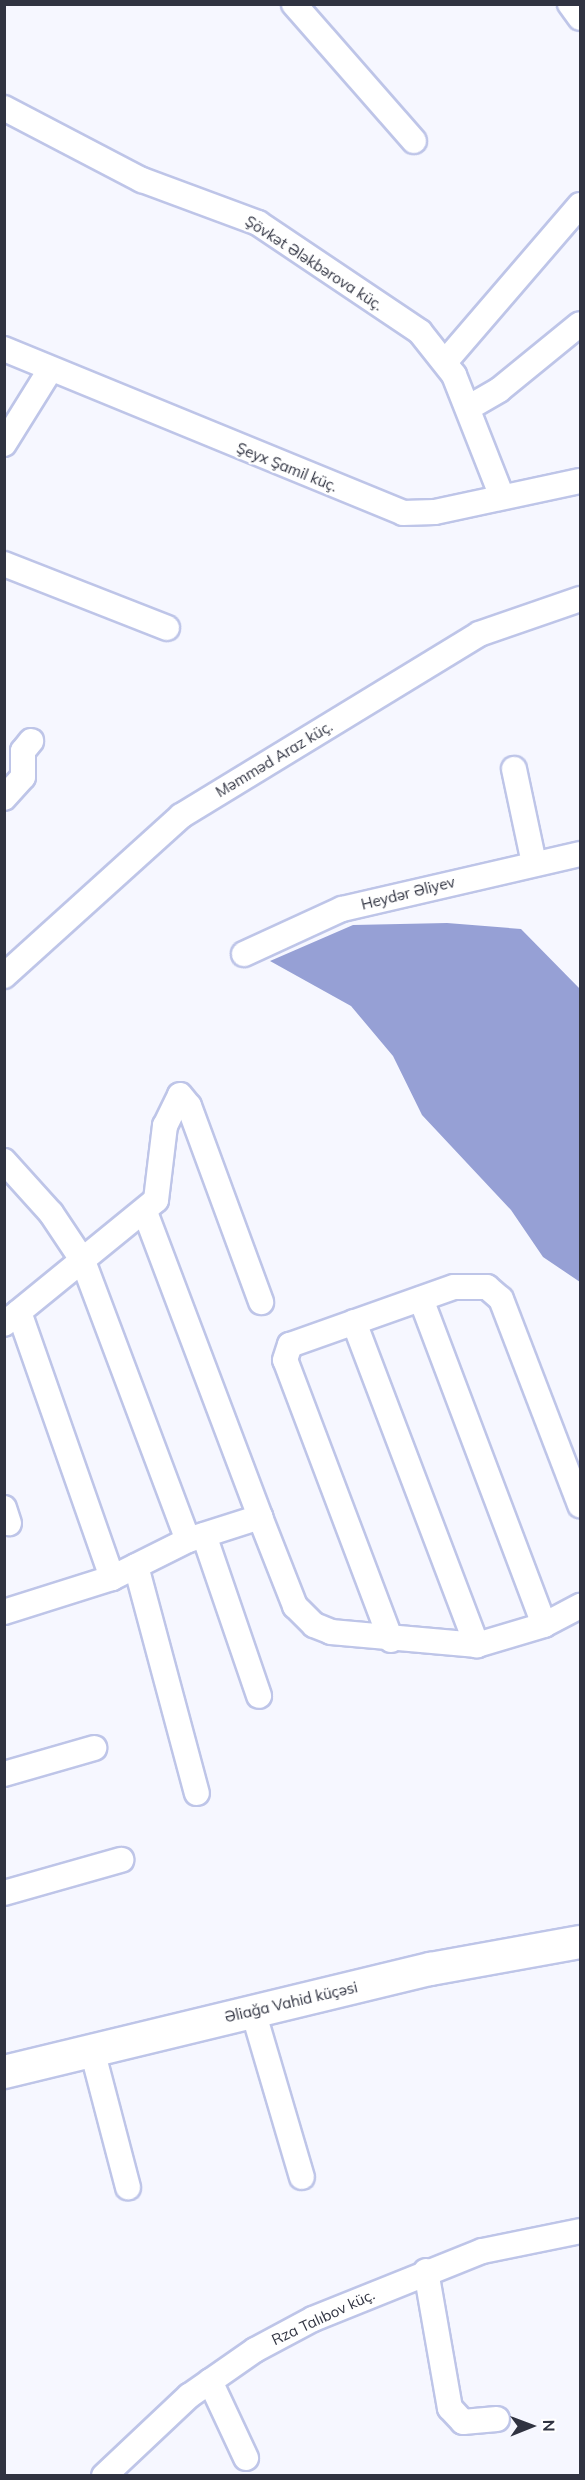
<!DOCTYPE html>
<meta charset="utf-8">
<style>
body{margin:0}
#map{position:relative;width:585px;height:2480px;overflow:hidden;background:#f6f7ff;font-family:Mulish,sans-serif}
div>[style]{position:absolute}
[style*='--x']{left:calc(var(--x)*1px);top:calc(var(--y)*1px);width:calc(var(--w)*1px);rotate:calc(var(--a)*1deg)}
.water>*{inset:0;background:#96a0d5}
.roads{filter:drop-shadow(2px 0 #bec5e8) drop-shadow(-2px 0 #bec5e8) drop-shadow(0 2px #bec5e8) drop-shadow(0 -2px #bec5e8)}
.minor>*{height:24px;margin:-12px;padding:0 12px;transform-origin:12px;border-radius:12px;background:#fff}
.major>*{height:32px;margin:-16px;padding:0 16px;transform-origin:16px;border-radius:16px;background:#fff}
span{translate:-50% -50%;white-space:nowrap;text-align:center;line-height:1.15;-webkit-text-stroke:4.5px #fff;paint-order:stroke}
.street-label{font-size:15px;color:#303341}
.frame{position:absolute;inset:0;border:6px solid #303341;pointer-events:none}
.north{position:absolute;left:501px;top:2396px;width:60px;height:60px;-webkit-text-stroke:4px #fff;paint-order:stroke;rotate:89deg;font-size:16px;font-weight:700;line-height:24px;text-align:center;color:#303341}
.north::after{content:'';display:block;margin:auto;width:21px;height:27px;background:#303341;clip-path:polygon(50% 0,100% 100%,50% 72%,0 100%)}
</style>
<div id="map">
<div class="water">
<i style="clip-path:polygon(447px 923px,521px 929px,580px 989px,580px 1282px,543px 1257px,511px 1210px,422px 1115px,393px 1056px,351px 1006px,270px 961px,353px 925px)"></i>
</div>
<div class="roads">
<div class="minor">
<i style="--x:294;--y:4;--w:182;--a:48.8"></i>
<i style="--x:570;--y:4;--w:17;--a:54"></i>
<i style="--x:4;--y:108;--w:156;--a:27.6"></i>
<i style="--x:142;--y:180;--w:124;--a:20.3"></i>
<i style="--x:258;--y:223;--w:195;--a:33.9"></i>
<i style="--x:420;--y:332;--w:55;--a:51.7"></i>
<i style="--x:454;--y:375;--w:131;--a:68.5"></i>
<i style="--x:4;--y:349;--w:431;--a:22.3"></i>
<i style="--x:403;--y:513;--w:32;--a:-2"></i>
<i style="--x:435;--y:512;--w:148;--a:-12.1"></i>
<i style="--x:445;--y:362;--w:207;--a:-49.3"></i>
<i style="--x:468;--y:408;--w:36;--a:-30"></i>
<i style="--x:499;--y:390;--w:104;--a:-39.2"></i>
<i style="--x:4;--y:444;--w:87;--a:-58.1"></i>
<i style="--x:4;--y:564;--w:175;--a:21.4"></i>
<i style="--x:514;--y:769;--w:96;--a:78"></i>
<i style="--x:4;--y:798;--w:28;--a:-48"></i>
<i style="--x:23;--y:777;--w:26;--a:-90"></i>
<i style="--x:23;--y:751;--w:13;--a:-51"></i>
<i style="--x:244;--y:954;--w:108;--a:-24.7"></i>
<i style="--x:342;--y:909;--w:244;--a:-13"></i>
<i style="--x:4;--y:976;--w:239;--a:-42.1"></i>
<i style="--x:181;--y:816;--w:349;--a:-31.4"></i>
<i style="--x:479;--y:634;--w:107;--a:-19.1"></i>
<i style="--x:4;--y:1161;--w:70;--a:47.9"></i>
<i style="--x:51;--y:1213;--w:58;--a:56.3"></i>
<i style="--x:83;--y:1261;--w:298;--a:69.4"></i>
<i style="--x:145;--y:1212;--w:326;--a:69.3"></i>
<i style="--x:421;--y:1299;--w:348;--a:69.3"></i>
<i style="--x:19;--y:1312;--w:282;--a:70.7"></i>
<i style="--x:354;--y:1322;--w:346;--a:69.2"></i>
<i style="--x:4;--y:1324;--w:196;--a:-39.2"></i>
<i style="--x:156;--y:1200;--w:75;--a:-83.1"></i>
<i style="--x:165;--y:1126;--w:34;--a:-64"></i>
<i style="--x:180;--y:1095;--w:14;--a:51"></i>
<i style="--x:189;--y:1106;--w:209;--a:69.8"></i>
<i style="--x:4;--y:1508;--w:16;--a:72"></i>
<i style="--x:204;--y:1535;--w:170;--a:71.1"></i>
<i style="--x:136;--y:1566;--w:235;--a:75"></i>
<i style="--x:4;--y:1612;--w:113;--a:-17.5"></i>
<i style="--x:112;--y:1578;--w:85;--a:-26.6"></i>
<i style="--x:188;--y:1540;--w:76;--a:-17.7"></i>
<i style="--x:260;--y:1517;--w:96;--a:68.5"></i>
<i style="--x:295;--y:1606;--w:27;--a:45"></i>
<i style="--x:314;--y:1625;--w:18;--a:22"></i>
<i style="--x:331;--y:1632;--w:147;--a:5.1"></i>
<i style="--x:477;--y:1645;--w:70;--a:-16.6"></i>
<i style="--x:544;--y:1625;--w:41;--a:-27.8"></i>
<i style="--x:391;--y:1640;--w:299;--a:-110.7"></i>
<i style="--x:285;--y:1360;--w:16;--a:-72"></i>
<i style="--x:290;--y:1345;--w:174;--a:-19.5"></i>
<i style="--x:454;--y:1287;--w:33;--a:0"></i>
<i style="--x:487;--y:1287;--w:18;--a:41"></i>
<i style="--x:501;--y:1299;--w:221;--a:69"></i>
<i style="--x:4;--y:1774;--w:94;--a:-16.1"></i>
<i style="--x:4;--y:1893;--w:122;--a:-15.8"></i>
<i style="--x:253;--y:2011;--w:173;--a:73.6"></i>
<i style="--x:92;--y:2050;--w:142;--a:75.3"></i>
<i style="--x:426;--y:2271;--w:139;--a:80.1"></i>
<i style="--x:450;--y:2408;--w:19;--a:47"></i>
<i style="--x:463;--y:2422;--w:34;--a:-5"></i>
<i style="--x:210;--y:2381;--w:85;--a:64.9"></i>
<i style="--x:104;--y:2476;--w:117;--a:-43.3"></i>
<i style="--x:189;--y:2396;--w:80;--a:-34.9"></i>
<i style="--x:255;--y:2350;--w:66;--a:-28.1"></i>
<i style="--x:313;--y:2319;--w:182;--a:-21.9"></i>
<i style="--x:482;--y:2251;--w:100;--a:-11.5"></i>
</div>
<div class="major">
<i style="--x:4;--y:2072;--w:439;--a:-13.6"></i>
<i style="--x:431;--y:1969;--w:151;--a:-10.3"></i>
</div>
</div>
<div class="street-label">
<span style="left:314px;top:263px;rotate:33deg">Şövkət Ələkbərova küç.</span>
<span style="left:287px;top:467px;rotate:22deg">Şeyx Şamil küç.</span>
<span style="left:274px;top:759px;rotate:-31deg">Məmməd Araz küç.</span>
<span style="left:408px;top:893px;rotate:-14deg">Heydər Əliyev</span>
<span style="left:291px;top:2002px;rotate:-13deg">Əliağa Vahid küçəsi</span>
<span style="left:323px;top:2317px;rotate:-25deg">Rza Talıbov küç.</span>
</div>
<div class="frame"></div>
<div class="north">N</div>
</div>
